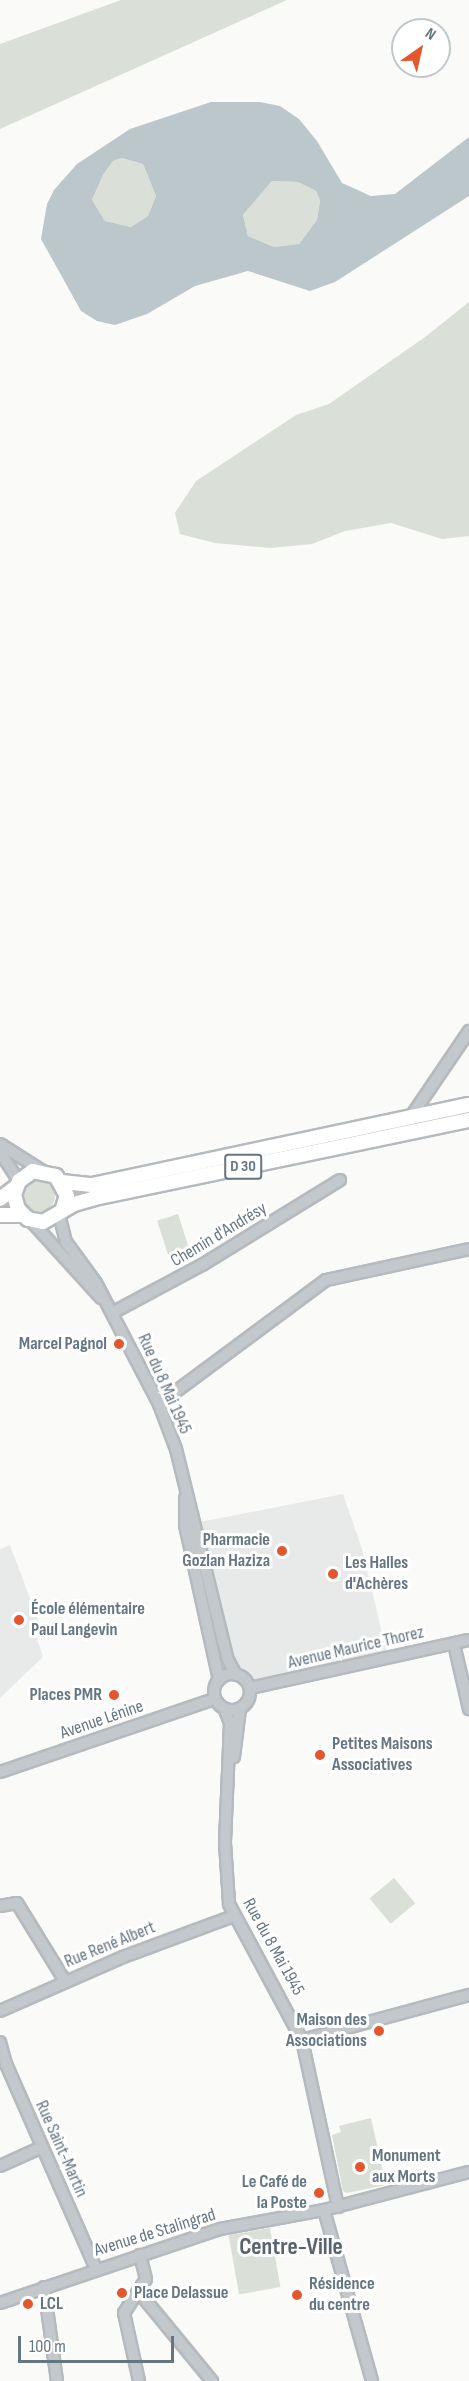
<!DOCTYPE html>
<meta charset="utf-8">
<style>
body{margin:0}
#map{position:relative;width:469px;height:2381px;overflow:hidden;background:#fafaf8;font-family:"Sofia Sans Condensed",sans-serif}
div>[style]{position:absolute}
[style*='--x']{left:calc(var(--x)*1px);top:calc(var(--y)*1px);width:calc(var(--w)*1px);rotate:calc(var(--a)*1deg)}
.built>*{inset:0;background:#e8e9e9}
.green>*{inset:0;background:#dadfd7;transform-origin:0 0}
.round{border-radius:50%}
.water>*{inset:0;background:#bbc7cb}
.roads{filter:drop-shadow(2px 0 #b5babe) drop-shadow(-2px 0 #b5babe) drop-shadow(0 2px #b5babe) drop-shadow(0 -2px #b5babe)}
.minor>*{height:10px;margin:-5px;padding:0 5px;transform-origin:5px;border-radius:5px;background:#c3c8cc}
.minor>.ring{margin:-5px;padding:0;box-sizing:content-box;background:none;border:10px solid #c3c8cc;border-radius:50%}
.major>*{height:14px;margin:-7px;padding:0 7px;transform-origin:7px;border-radius:7px;background:#fff}
.dots>*{width:16px;height:16px;translate:-50% -50%;box-sizing:border-box;border:3px solid #fff;border-radius:50%}
span{translate:-50% -50%;white-space:nowrap;text-align:center;line-height:1.15;-webkit-text-stroke:6px #fff;paint-order:stroke}
.shield-label span{padding:2px 4px;background:#fff;border:2px solid;border-radius:4px;-webkit-text-stroke-width:0}
.shield-label{font-size:16px;color:#657683;font-weight:700}
.street-label{font-size:18px;color:#657683}
.poi-label{font-size:18px;color:#657683;font-weight:700}
.right{translate:-100% -50%;text-align:right}
.left{translate:0 -50%;text-align:left}
.district-label{font-size:24px;color:#57646e;font-weight:700}
.north{position:absolute;left:391px;top:18px;width:60px;height:60px;box-sizing:border-box;background:#fff;border:2px solid #c1c8cd;border-radius:50%;rotate:34deg;font-size:16px;font-weight:700;line-height:24px;text-align:center;color:#657683}
.north::after{content:'';display:block;margin:auto;width:21px;height:27px;background:#e4572e;clip-path:polygon(50% 0,100% 100%,50% 72%,0 100%)}
.scale{position:absolute;left:18px;top:2336px;width:156px;height:27px;box-sizing:border-box;border:3px solid #657683;border-top:0;padding-left:8px;font-size:18px;line-height:21px;white-space:nowrap;color:#657683;-webkit-text-stroke:4px #fff;paint-order:stroke}
</style>
<div id="map">
<div class="built">
<i style="clip-path:polygon(343px 1494px,362px 1549px,388px 1658px,250px 1688px,219px 1668px,185px 1525px)"></i>
<i style="clip-path:polygon(10px 1545px,42px 1630px,35px 1633px,43px 1657px,0 1698px,0 1549px)"></i>
</div>
<div class="green">
<i style="clip-path:polygon(121px 0,287px 0,0 129px,0 44px)"></i>
<i style="clip-path:polygon(122px 158px,143px 164px,156px 196px,148px 216px,131px 227px,105px 221px,92px 200px,103px 175px,113px 161px)"></i>
<i style="clip-path:polygon(272px 181px,298px 182px,316px 191px,320px 201px,317px 220px,299px 244px,274px 247px,248px 236px,243px 215px)"></i>
<i style="clip-path:polygon(469px 302px,469px 536px,442px 539px,391px 523px,345px 531px,312px 544px,270px 548px,215px 543px,180px 534px,175px 513px,196px 481px,296px 415px,329px 404px,425px 337px)"></i>
<i class="round" style="left:23px;top:1180px;width:32px;height:32px"></i>
<i style="left:178px;top:1214px;width:38px;height:22px;rotate:72deg"></i>
<i style="left:394px;top:1878px;width:33px;height:32px;rotate:50deg"></i>
<i style="clip-path:polygon(371px 2118px,386px 2185px,347px 2193px,343px 2191px,332px 2135px,341px 2132px,339px 2126px)"></i>
<i style="left:270px;top:2228px;width:60px;height:42px;rotate:80deg"></i>
</div>
<div class="water">
<i style="clip-path:polygon(evenodd,211px 102px,260px 102px,280px 106px,299px 119px,317px 141px,342px 183px,371px 196px,395px 194px,469px 137px,469px 196px,335px 282px,310px 291px,248px 271px,195px 286px,147px 314px,115px 325px,97px 321px,81px 311px,41px 239px,47px 204px,54px 190px,77px 164px,130px 129px,211px 102px,122px 158px,143px 164px,156px 196px,148px 216px,131px 227px,105px 221px,92px 200px,103px 175px,113px 161px,122px 158px,211px 102px,272px 181px,298px 182px,316px 191px,320px 201px,317px 220px,299px 244px,274px 247px,248px 236px,243px 215px,272px 181px)"></i>
</div>
<div class="roads">
<div class="minor">
<i style="--x:390;--y:1136;--w:30;--a:-44"></i>
<i style="--x:412;--y:1115;--w:102;--a:-55.8"></i>
<i style="--x:0;--y:1144;--w:49;--a:32.4"></i>
<i style="--x:0;--y:1152;--w:35;--a:57"></i>
<i style="--x:59;--y:1214;--w:29;--a:76"></i>
<i style="--x:66;--y:1242;--w:51;--a:53.8"></i>
<i style="--x:96;--y:1283;--w:136;--a:62.5"></i>
<i style="--x:159;--y:1404;--w:48;--a:69.3"></i>
<i style="--x:176;--y:1449;--w:217;--a:76.2"></i>
<i style="--x:228;--y:1660;--w:17;--a:62"></i>
<i style="--x:31;--y:1221;--w:104;--a:47.7"></i>
<i style="--x:112;--y:1313;--w:102;--a:-28.1"></i>
<i style="--x:202;--y:1265;--w:162;--a:-31.6"></i>
<i style="--x:159;--y:1404;--w:208;--a:-36.6"></i>
<i style="--x:326;--y:1280;--w:146;--a:-12.2"></i>
<i style="--x:185;--y:1498;--w:27;--a:90"></i>
<i style="--x:185;--y:1525;--w:158;--a:77.6"></i>
<i style="--x:454;--y:1644;--w:67;--a:77"></i>
<i class="ring" style="left:214px;top:1674px;width:26px;height:26px"></i>
<i style="--x:250;--y:1688;--w:224;--a:-12.4"></i>
<i style="--x:225;--y:1710;--w:14;--a:69"></i>
<i style="--x:230;--y:1723;--w:120;--a:92.4"></i>
<i style="--x:225;--y:1843;--w:61;--a:86.2"></i>
<i style="--x:229;--y:1904;--w:154;--a:61.8"></i>
<i style="--x:302;--y:2040;--w:171;--a:77.8"></i>
<i style="--x:234;--y:1757;--w:48;--a:-82.9"></i>
<i style="--x:0;--y:1772;--w:226;--a:-18.8"></i>
<i style="--x:0;--y:1906;--w:17;--a:-10"></i>
<i style="--x:17;--y:1903;--w:92;--a:58.4"></i>
<i style="--x:0;--y:2011;--w:134;--a:-23.7"></i>
<i style="--x:123;--y:1957;--w:118;--a:-20.3"></i>
<i style="--x:302;--y:2040;--w:173;--a:-15.1"></i>
<i style="--x:0;--y:2042;--w:23;--a:75"></i>
<i style="--x:6;--y:2064;--w:224;--a:66.3"></i>
<i style="--x:0;--y:2166;--w:46;--a:-24.3"></i>
<i style="--x:324;--y:2210;--w:178;--a:74.3"></i>
<i style="--x:44;--y:2287;--w:95;--a:82.1"></i>
<i style="--x:138;--y:2291;--w:117;--a:50.6"></i>
<i style="--x:0;--y:2303;--w:232;--a:-18.6"></i>
<i style="--x:220;--y:2229;--w:106;--a:-10.4"></i>
<i style="--x:324;--y:2210;--w:150;--a:-14.7"></i>
<i style="--x:139;--y:2381;--w:70;--a:-102.4"></i>
<i style="--x:124;--y:2313;--w:40;--a:-57.1"></i>
<i style="--x:146;--y:2279;--w:25;--a:-104"></i>
</div>
<div class="major">
<i style="--x:62;--y:1182;--w:30;--a:6"></i>
<i style="--x:92;--y:1185;--w:385;--a:-12"></i>
<i style="--x:0;--y:1199;--w:20;--a:-37"></i>
<i style="--x:62;--y:1211;--w:16;--a:-72"></i>
<i style="--x:67;--y:1196;--w:23;--a:-119"></i>
<i style="--x:56;--y:1176;--w:24;--a:-168"></i>
<i style="--x:33;--y:1171;--w:17;--a:144"></i>
<i style="--x:19;--y:1181;--w:15;--a:110"></i>
<i style="--x:14;--y:1195;--w:15;--a:74"></i>
<i style="--x:18;--y:1209;--w:14;--a:45"></i>
<i style="--x:28;--y:1219;--w:15;--a:11"></i>
<i style="--x:43;--y:1222;--w:36;--a:-30"></i>
<i style="--x:74;--y:1204;--w:22;--a:-16"></i>
<i style="--x:95;--y:1198;--w:382;--a:-11.8"></i>
<i style="--x:0;--y:1215;--w:22;--a:0"></i>
</div>
</div>
<div class="dots">
<i style="left:119px;top:1344px;background:#e4572e"></i>
<i style="left:282px;top:1551px;background:#e4572e"></i>
<i style="left:333px;top:1574px;background:#e4572e"></i>
<i style="left:19px;top:1620px;background:#e4572e"></i>
<i style="left:114px;top:1695px;background:#e4572e"></i>
<i style="left:320px;top:1755px;background:#e4572e"></i>
<i style="left:379px;top:2031px;background:#e4572e"></i>
<i style="left:360px;top:2167px;background:#e4572e"></i>
<i style="left:319px;top:2193px;background:#e4572e"></i>
<i style="left:122px;top:2293px;background:#e4572e"></i>
<i style="left:297px;top:2295px;background:#e4572e"></i>
<i style="left:28px;top:2304px;background:#e4572e"></i>
</div>
<div class="shield-label">
<span style="left:243px;top:1167px">D 30</span>
</div>
<div class="street-label">
<span style="left:219px;top:1235px;rotate:-31deg">Chemin d'Andrésy</span>
<span style="left:164px;top:1384px;rotate:66deg">Rue du 8 Mai 1945</span>
<span style="left:356px;top:1648px;rotate:-13deg">Avenue Maurice Thorez</span>
<span style="left:102px;top:1720px;rotate:-19deg">Avenue Lénine</span>
<span style="left:110px;top:1945px;rotate:-22deg">Rue René Albert</span>
<span style="left:273px;top:1947px;rotate:61deg">Rue du 8 Mai 1945</span>
<span style="left:61px;top:2149px;rotate:66deg">Rue Saint-Martin</span>
<span style="left:155px;top:2233px;rotate:-17deg">Avenue de Stalingrad</span>
</div>
<div class="poi-label">
<span class="right" style="left:107px;top:1344px">Marcel Pagnol</span>
<span class="right" style="left:270px;top:1551px">Pharmacie<br>Gozlan Haziza</span>
<span class="left" style="left:345px;top:1574px">Les Halles<br>d'Achères</span>
<span class="left" style="left:31px;top:1620px">École élémentaire<br>Paul Langevin</span>
<span class="right" style="left:102px;top:1695px">Places PMR</span>
<span class="left" style="left:332px;top:1755px">Petites Maisons<br>Associatives</span>
<span class="right" style="left:367px;top:2031px">Maison des<br>Associations</span>
<span class="left" style="left:372px;top:2167px">Monument<br>aux Morts</span>
<span class="right" style="left:307px;top:2193px">Le Café de<br>la Poste</span>
<span class="left" style="left:309px;top:2295px">Résidence<br>du centre</span>
<span class="left" style="left:134px;top:2293px">Place Delassue</span>
<span class="left" style="left:40px;top:2304px">LCL</span>
</div>
<div class="district-label">
<span style="left:291px;top:2247px">Centre-Ville</span>
</div>
<div class="north">N</div>
<div class="scale">100 m</div>
</div>
